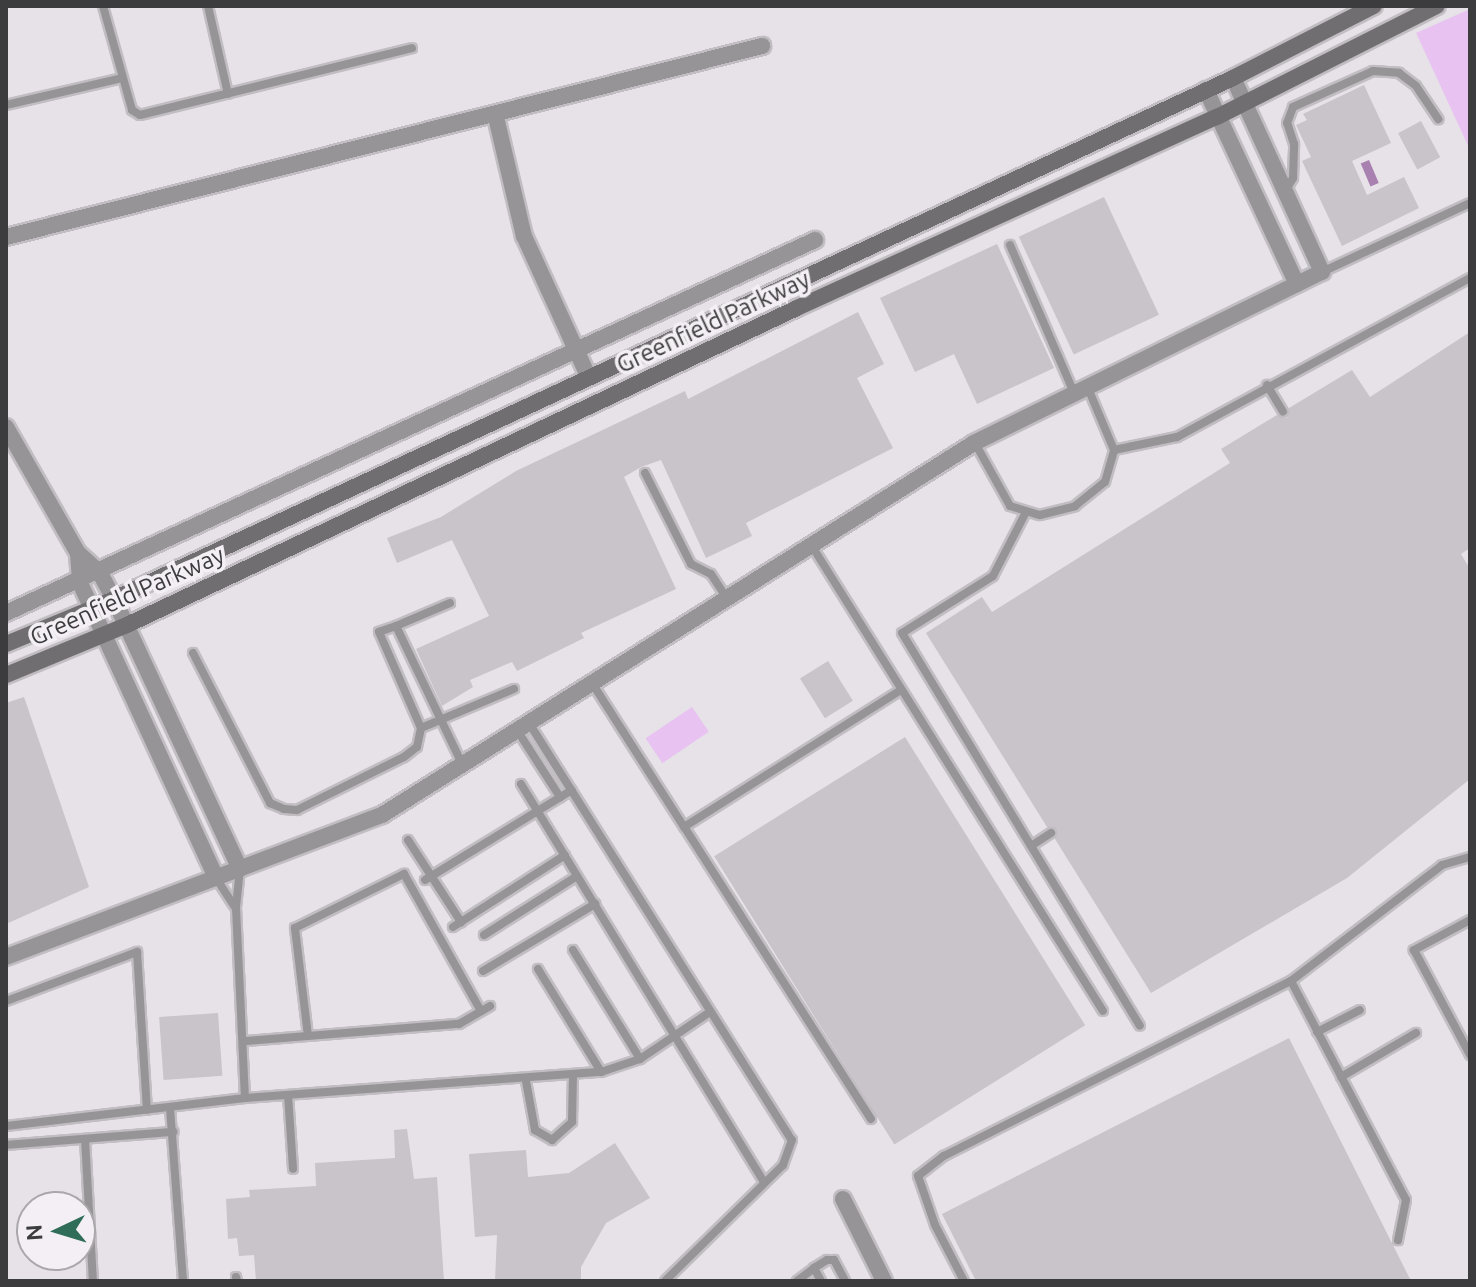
<!DOCTYPE html>
<style>
body{margin:0}
#map{position:relative;width:1476px;height:1287px;overflow:hidden;background:#e6e2e7;font-family:Ubuntu,sans-serif}
div>[style]{position:absolute}
[style*='--x']{left:calc(var(--x)*1px);top:calc(var(--y)*1px);width:calc(var(--w)*1px);rotate:calc(var(--a)*1deg)}
.green>*{inset:0;background:#e8c3f1;transform-origin:0 0}
.water>*{inset:0;background:#a881b1;transform-origin:0 0}
.building>*{inset:0;background:#c8c4c9;transform-origin:0 0}
.roads{filter:drop-shadow(2px 0 #c1bdc2) drop-shadow(-2px 0 #c1bdc2) drop-shadow(0 2px #c1bdc2) drop-shadow(0 -2px #c1bdc2)}
.lane>*{height:8px;margin:-4px;padding:0 4px;transform-origin:4px;border-radius:4px;background:#969496}
.street>*{height:16px;margin:-8px;padding:0 8px;transform-origin:8px;border-radius:8px;background:#969496}
.secondary>*{height:16px;margin:-8px;padding:0 8px;transform-origin:8px;border-radius:8px;background:#716e71}
span{translate:-50% -50%;white-space:nowrap;text-align:center;line-height:1.15;-webkit-text-stroke:7px #f3eff4;paint-order:stroke}
.street-label{font-size:24px;color:#3c3b3d}
.frame{position:absolute;inset:0;border:8px solid #3c3b3d;pointer-events:none}
.north{position:absolute;left:16px;top:1191px;width:80px;height:80px;box-sizing:border-box;background:#f3eff4;border:2px solid #aaa7ab;border-radius:50%;rotate:266deg;font-size:22px;font-weight:700;line-height:32px;text-align:center;color:#3c3b3d}
.north::after{content:'';display:block;margin:auto;width:28px;height:36px;background:#2f6d59;clip-path:polygon(50% 0,100% 100%,50% 72%,0 100%)}
</style>
<div id="map">
<div class="green">
<i style="clip-path:polygon(1470px 9px,1470px 150px,1416px 33px)"></i>
<i style="left:692px;top:707px;width:30px;height:56px;rotate:56deg"></i>
</div>
<div class="water">
<i style="left:1369px;top:160px;width:25px;height:9px;rotate:67deg"></i>
</div>
<div class="building">
<i style="clip-path:polygon(1364px 85px,1391px 143px,1352px 161px,1367px 195px,1404px 177px,1419px 208px,1342px 246px,1302px 161px,1311px 157px,1296px 125px,1307px 120px,1303px 114px)"></i>
<i style="left:1421px;top:121px;width:41px;height:26px;rotate:62deg"></i>
<i style="left:1104px;top:197px;width:130px;height:94px;rotate:65deg"></i>
<i style="clip-path:polygon(997px 244px,1054px 368px,977px 404px,954px 354px,915px 372px,880px 298px)"></i>
<i style="clip-path:polygon(858px 312px,884px 364px,857px 378px,893px 448px,746px 523px,752px 536px,706px 558px,661px 460px,641px 467px,624px 477px,676px 589px,581px 633px,584px 638px,517px 671px,512px 662px,470px 680px,473px 687px,442px 706px,416px 649px,489px 616px,452px 540px,397px 563px,387px 538px,441px 517px,516px 471px,685px 391px,688px 399px)"></i>
<i style="clip-path:polygon(1470px 332px,1470px 548px,1461px 554px,1470px 569px,1470px 779px,1347px 878px,1151px 993px,1055px 839px,1057px 830px,1047px 827px,926px 633px,982px 597px,992px 612px,1230px 463px,1221px 449px,1277px 415px,1287px 418px,1289px 408px,1352px 370px,1370px 397px)"></i>
<i style="left:828px;top:661px;width:47px;height:33px;rotate:58deg"></i>
<i style="clip-path:polygon(24px 697px,89px 887px,6px 924px,6px 703px)"></i>
<i style="left:905px;top:737px;width:340px;height:225px;rotate:58deg"></i>
<i style="left:218px;top:1013px;width:63px;height:59px;rotate:86deg"></i>
<i style="clip-path:polygon(1289px 1038px,1411px 1281px,976px 1281px,942px 1214px)"></i>
<i style="clip-path:polygon(407px 1129px,414px 1179px,437px 1177px,444px 1281px,256px 1281px,254px 1255px,239px 1256px,237px 1238px,228px 1239px,226px 1199px,250px 1197px,249px 1190px,316px 1186px,315px 1163px,395px 1158px,394px 1130px)"></i>
<i style="clip-path:polygon(615px 1143px,650px 1198px,606px 1223px,581px 1267px,581px 1281px,495px 1281px,497px 1235px,475px 1237px,469px 1154px,526px 1150px,528px 1177px,569px 1173px)"></i>
</div>
<div class="roads">
<div class="lane">
<i style="--x:103;--y:6;--w:108;--a:74.4"></i>
<i style="--x:132;--y:110;--w:9;--a:32"></i>
<i style="--x:140;--y:115;--w:280;--a:-13.8"></i>
<i style="--x:208;--y:6;--w:90;--a:77.2"></i>
<i style="--x:6;--y:105;--w:119;--a:-13.1"></i>
<i style="--x:1286;--y:190;--w:14;--a:-60"></i>
<i style="--x:1293;--y:178;--w:34;--a:-88"></i>
<i style="--x:1294;--y:144;--w:22;--a:-108"></i>
<i style="--x:1287;--y:123;--w:17;--a:-69"></i>
<i style="--x:1293;--y:107;--w:88;--a:-24.2"></i>
<i style="--x:1373;--y:71;--w:26;--a:4"></i>
<i style="--x:1399;--y:73;--w:21;--a:37"></i>
<i style="--x:1416;--y:86;--w:40;--a:56"></i>
<i style="--x:1010;--y:245;--w:161;--a:66.6"></i>
<i style="--x:1322;--y:272;--w:163;--a:-25"></i>
<i style="--x:1267;--y:385;--w:31;--a:59"></i>
<i style="--x:975;--y:443;--w:72;--a:60.9"></i>
<i style="--x:1010;--y:506;--w:31;--a:17"></i>
<i style="--x:1040;--y:515;--w:36;--a:-14"></i>
<i style="--x:1075;--y:506;--w:38;--a:-39"></i>
<i style="--x:1105;--y:482;--w:33;--a:-74"></i>
<i style="--x:1114;--y:450;--w:67;--a:-112.8"></i>
<i style="--x:1114;--y:450;--w:64;--a:-11.7"></i>
<i style="--x:1177;--y:437;--w:333;--a:-28.5"></i>
<i style="--x:645;--y:473;--w:102;--a:63.2"></i>
<i style="--x:691;--y:564;--w:22;--a:27"></i>
<i style="--x:711;--y:574;--w:27;--a:57"></i>
<i style="--x:1026;--y:512;--w:72;--a:117.3"></i>
<i style="--x:993;--y:576;--w:107;--a:147.9"></i>
<i style="--x:902;--y:633;--w:459;--a:58.8"></i>
<i style="--x:810;--y:543;--w:552;--a:57.95"></i>
<i style="--x:450;--y:603;--w:59;--a:156.9"></i>
<i style="--x:396;--y:626;--w:153;--a:64.4"></i>
<i style="--x:396;--y:626;--w:18;--a:161"></i>
<i style="--x:379;--y:632;--w:105;--a:66.4"></i>
<i style="--x:421;--y:728;--w:101;--a:-22.8"></i>
<i style="--x:193;--y:653;--w:169;--a:62.8"></i>
<i style="--x:270;--y:803;--w:15;--a:23"></i>
<i style="--x:284;--y:809;--w:13;--a:4"></i>
<i style="--x:297;--y:810;--w:119;--a:-26.4"></i>
<i style="--x:404;--y:757;--w:16;--a:-38"></i>
<i style="--x:417;--y:747;--w:19;--a:-78"></i>
<i style="--x:592;--y:683;--w:171;--a:57.4"></i>
<i style="--x:529;--y:723;--w:493;--a:57.8"></i>
<i style="--x:792;--y:1140;--w:27;--a:110"></i>
<i style="--x:783;--y:1165;--w:165;--a:135.5"></i>
<i style="--x:517;--y:730;--w:80;--a:57.3"></i>
<i style="--x:521;--y:784;--w:466;--a:58.6"></i>
<i style="--x:408;--y:840;--w:98;--a:57.1"></i>
<i style="--x:1031;--y:846;--w:24;--a:-33"></i>
<i style="--x:240;--y:869;--w:39;--a:96"></i>
<i style="--x:236;--y:908;--w:190;--a:87.3"></i>
<i style="--x:216;--y:878;--w:35;--a:57"></i>
<i style="--x:425;--y:880;--w:172;--a:-31.5"></i>
<i style="--x:1470;--y:920;--w:64;--a:151.8"></i>
<i style="--x:1414;--y:950;--w:119;--a:61.9"></i>
<i style="--x:453;--y:927;--w:133;--a:-32.7"></i>
<i style="--x:484;--y:935;--w:110;--a:-32.4"></i>
<i style="--x:573;--y:950;--w:128;--a:58.4"></i>
<i style="--x:538;--y:969;--w:121;--a:58.5"></i>
<i style="--x:483;--y:971;--w:131;--a:-30.9"></i>
<i style="--x:1291;--y:981;--w:247;--a:62.3"></i>
<i style="--x:1406;--y:1200;--w:41;--a:101.3"></i>
<i style="--x:6;--y:1001;--w:140;--a:-20.5"></i>
<i style="--x:137;--y:952;--w:158;--a:86.4"></i>
<i style="--x:1317;--y:1032;--w:48;--a:-27.1"></i>
<i style="--x:308;--y:1036;--w:109;--a:-96.9"></i>
<i style="--x:295;--y:928;--w:122;--a:-26.4"></i>
<i style="--x:404;--y:874;--w:157;--a:60.7"></i>
<i style="--x:246;--y:1041;--w:214;--a:-4.6"></i>
<i style="--x:459;--y:1024;--w:36;--a:-30"></i>
<i style="--x:1341;--y:1077;--w:87;--a:-30.4"></i>
<i style="--x:526;--y:1081;--w:50;--a:79.6"></i>
<i style="--x:535;--y:1130;--w:20;--a:30"></i>
<i style="--x:552;--y:1140;--w:27;--a:-42"></i>
<i style="--x:572;--y:1122;--w:46;--a:-88.8"></i>
<i style="--x:288;--y:1095;--w:74;--a:86.1"></i>
<i style="--x:170;--y:1108;--w:173;--a:85.7"></i>
<i style="--x:871;--y:1119;--w:347;--a:-122.6"></i>
<i style="--x:684;--y:827;--w:257;--a:-32.3"></i>
<i style="--x:6;--y:1126;--w:241;--a:-6.7"></i>
<i style="--x:245;--y:1098;--w:357;--a:-4.2"></i>
<i style="--x:601;--y:1072;--w:41;--a:-18.4"></i>
<i style="--x:640;--y:1059;--w:84;--a:-33.9"></i>
<i style="--x:85;--y:1139;--w:142;--a:86.8"></i>
<i style="--x:6;--y:1145;--w:168;--a:-4.5"></i>
<i style="--x:236;--y:1277;--w:4;--a:76"></i>
<i style="--x:797;--y:1281;--w:21;--a:-37"></i>
<i style="--x:821;--y:1281;--w:15;--a:-118"></i>
<i style="--x:814;--y:1268;--w:15;--a:-32"></i>
<i style="--x:827;--y:1260;--w:7;--a:0"></i>
<i style="--x:834;--y:1260;--w:24;--a:62"></i>
<i style="--x:964;--y:1281;--w:63;--a:-117.4"></i>
<i style="--x:935;--y:1225;--w:52;--a:-109.1"></i>
<i style="--x:918;--y:1176;--w:33;--a:-38"></i>
<i style="--x:944;--y:1156;--w:389;--a:-26.8"></i>
<i style="--x:1291;--y:981;--w:190;--a:-37.5"></i>
<i style="--x:1442;--y:865;--w:29;--a:-16"></i>
</div>
<div class="street">
<i style="--x:1206;--y:90;--w:214;--a:64.9"></i>
<i style="--x:496;--y:117;--w:122;--a:76.8"></i>
<i style="--x:524;--y:236;--w:154;--a:65.4"></i>
<i style="--x:6;--y:237;--w:780;--a:-14.18"></i>
<i style="--x:6;--y:427;--w:145;--a:60.3"></i>
<i style="--x:78;--y:553;--w:30;--a:42"></i>
<i style="--x:100;--y:573;--w:30;--a:62"></i>
<i style="--x:114;--y:599;--w:298;--a:65"></i>
<i style="--x:78;--y:553;--w:30;--a:86"></i>
<i style="--x:80;--y:583;--w:325;--a:65.2"></i>
<i style="--x:6;--y:613;--w:891;--a:-24.75"></i>
<i style="--x:6;--y:957;--w:402;--a:-20.7"></i>
<i style="--x:382;--y:815;--w:699;--a:-32.14"></i>
<i style="--x:974;--y:443;--w:388;--a:-26.2"></i>
<i style="--x:1322;--y:272;--w:213;--a:-114.6"></i>
<i style="--x:843;--y:1199;--w:92;--a:63.4"></i>
</div>
<div class="secondary">
<i style="--x:6;--y:644;--w:105;--a:-22.4"></i>
<i style="--x:103;--y:604;--w:1246;--a:-24.96"></i>
<i style="--x:1233;--y:78;--w:158;--a:-27.1"></i>
<i style="--x:6;--y:675;--w:131;--a:-22.5"></i>
<i style="--x:127;--y:625;--w:741;--a:-25.32"></i>
<i style="--x:797;--y:308;--w:461;--a:-24.5"></i>
<i style="--x:1217;--y:117;--w:246;--a:-26.8"></i>
</div>
</div>
<div class="street-label">
<span style="left:713px;top:322px;rotate:-25deg">Greenfield Parkway</span>
<span style="left:127px;top:596px;rotate:-24deg">Greenfield Parkway</span>
</div>
<div class="frame"></div>
<div class="north">N</div>
</div>
